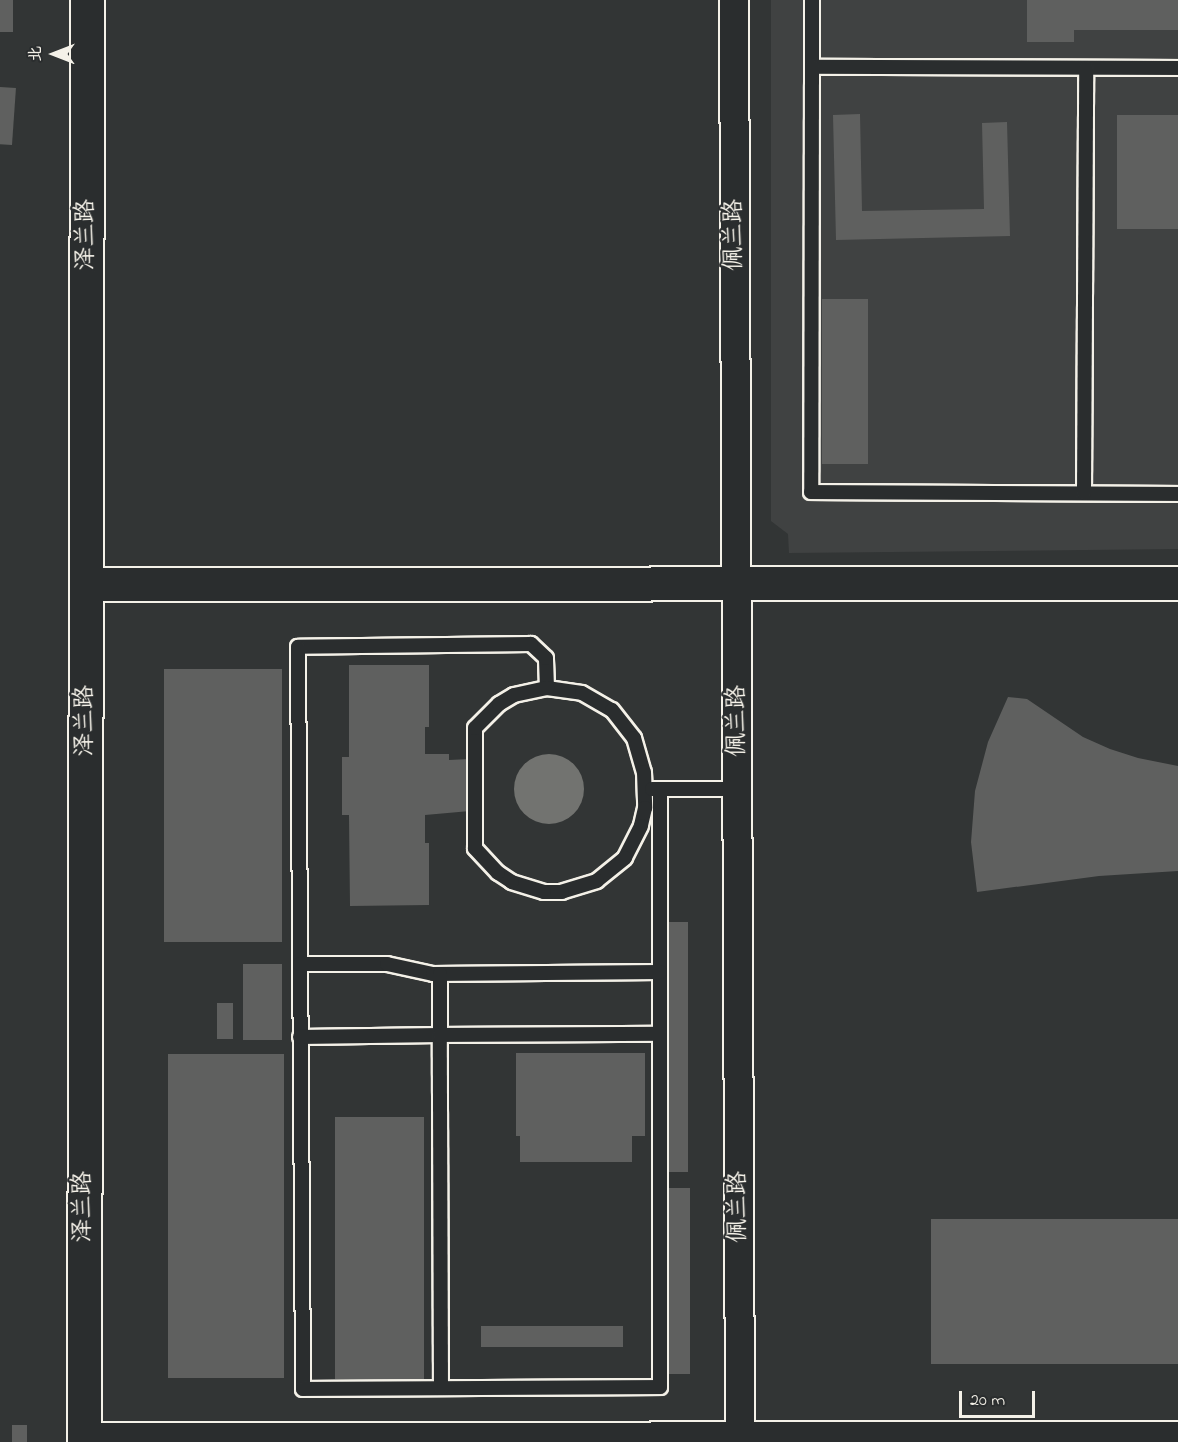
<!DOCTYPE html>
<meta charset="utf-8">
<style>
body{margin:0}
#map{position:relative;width:1178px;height:1442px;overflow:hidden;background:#323535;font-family:"Indie Flower","LXGW WenKai TC",sans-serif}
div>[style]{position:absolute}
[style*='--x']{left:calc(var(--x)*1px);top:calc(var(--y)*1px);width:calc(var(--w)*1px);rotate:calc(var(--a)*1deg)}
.built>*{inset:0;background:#404242}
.water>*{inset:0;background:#727370}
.round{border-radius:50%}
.building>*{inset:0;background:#5f605f;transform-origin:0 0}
.roads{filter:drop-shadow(2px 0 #f4f1e8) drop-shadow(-2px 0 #f4f1e8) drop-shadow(0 2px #f4f1e8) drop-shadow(0 -2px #f4f1e8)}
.service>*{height:14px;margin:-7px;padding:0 7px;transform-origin:7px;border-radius:7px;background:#2a2d2e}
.minor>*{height:28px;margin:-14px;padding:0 14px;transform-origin:14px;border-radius:14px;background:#2a2d2e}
.tertiary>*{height:33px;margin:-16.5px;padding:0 16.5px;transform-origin:16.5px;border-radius:16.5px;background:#2a2d2e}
span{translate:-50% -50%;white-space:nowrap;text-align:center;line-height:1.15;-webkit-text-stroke:4.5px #2a2d2e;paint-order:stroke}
.street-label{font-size:24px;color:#f4f1e8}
.north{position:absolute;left:24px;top:24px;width:60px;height:60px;-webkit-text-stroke:4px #2a2d2e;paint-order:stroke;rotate:270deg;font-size:16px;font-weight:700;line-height:24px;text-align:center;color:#f4f1e8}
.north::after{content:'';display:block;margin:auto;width:21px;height:27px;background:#f4f1e8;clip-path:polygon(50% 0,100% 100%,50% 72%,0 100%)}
.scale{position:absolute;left:959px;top:1391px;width:76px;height:27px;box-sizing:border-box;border:3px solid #f4f1e8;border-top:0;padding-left:8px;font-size:18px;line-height:21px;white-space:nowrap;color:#f4f1e8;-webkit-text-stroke:4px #2a2d2e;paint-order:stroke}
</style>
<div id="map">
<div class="built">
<i style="clip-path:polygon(771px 0,1178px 0,1178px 549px,789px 553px,788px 534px,771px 521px)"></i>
</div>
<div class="water">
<i class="round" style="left:514px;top:754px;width:70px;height:70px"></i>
</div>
<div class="building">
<i style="left:0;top:0;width:13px;height:32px"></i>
<i style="clip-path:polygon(1027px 0,1178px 0,1178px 30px,1074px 30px,1074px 42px,1027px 42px)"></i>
<i style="left:0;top:87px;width:16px;height:57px;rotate:4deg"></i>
<i style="clip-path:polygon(860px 114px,862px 211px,984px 209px,982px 123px,1007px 122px,1010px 236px,836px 240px,833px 115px)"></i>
<i style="left:1117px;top:115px;width:61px;height:114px"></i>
<i style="left:822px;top:299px;width:46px;height:165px"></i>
<i style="clip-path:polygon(349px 665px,429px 665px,429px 727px,425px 727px,425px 754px,449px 754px,449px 760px,470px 759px,470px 811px,425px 815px,425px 843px,429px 843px,429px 905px,350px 906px,349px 815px,342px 815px,342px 757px,349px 757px)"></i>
<i style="left:282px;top:669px;width:273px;height:118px;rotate:90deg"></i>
<i style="clip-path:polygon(1008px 697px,1027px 699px,1083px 737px,1110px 749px,1138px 758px,1178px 766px,1178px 871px,1099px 876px,977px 892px,971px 842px,975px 791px,988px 742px)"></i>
<i style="left:668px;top:922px;width:20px;height:250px"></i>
<i style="left:243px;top:964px;width:39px;height:76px"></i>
<i style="left:217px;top:1003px;width:16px;height:36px"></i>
<i style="clip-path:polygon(516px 1053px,645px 1053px,645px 1136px,632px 1136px,632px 1162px,520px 1162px,520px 1136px,516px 1136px)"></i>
<i style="left:168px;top:1054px;width:116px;height:324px"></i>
<i style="left:335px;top:1117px;width:89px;height:262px"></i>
<i style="left:668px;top:1188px;width:22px;height:186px"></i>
<i style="left:1178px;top:1219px;width:145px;height:247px;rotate:90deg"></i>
<i style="left:481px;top:1326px;width:142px;height:21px"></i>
<i style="left:12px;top:1425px;width:15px;height:17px"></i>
</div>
<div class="roads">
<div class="service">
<i style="--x:812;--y:0;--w:67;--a:90"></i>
<i style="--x:1178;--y:68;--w:366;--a:-179.8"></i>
<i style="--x:812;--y:67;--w:425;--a:90.1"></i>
<i style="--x:811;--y:492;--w:367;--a:0.3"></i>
<i style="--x:1084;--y:493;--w:425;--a:-89.7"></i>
<i style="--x:547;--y:688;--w:30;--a:-92"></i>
<i style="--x:546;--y:658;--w:21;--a:-137"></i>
<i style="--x:531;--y:644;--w:233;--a:179.3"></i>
<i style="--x:298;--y:647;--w:742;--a:89.61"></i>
<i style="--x:303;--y:1389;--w:357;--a:-0.3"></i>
<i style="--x:660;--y:1387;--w:598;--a:-90"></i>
<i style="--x:547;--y:688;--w:35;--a:8"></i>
<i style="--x:582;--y:693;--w:34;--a:30"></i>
<i style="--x:612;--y:710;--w:36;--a:52"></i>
<i style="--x:634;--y:738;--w:35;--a:74"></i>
<i style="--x:644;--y:772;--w:36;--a:88"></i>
<i style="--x:645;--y:808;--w:18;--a:103"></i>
<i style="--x:641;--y:826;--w:36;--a:117"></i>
<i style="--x:625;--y:858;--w:36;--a:141"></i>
<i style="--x:597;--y:881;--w:37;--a:163"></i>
<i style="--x:562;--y:892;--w:18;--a:180"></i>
<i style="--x:544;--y:892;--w:34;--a:-163"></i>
<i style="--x:512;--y:882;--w:17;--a:-147"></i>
<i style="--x:498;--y:873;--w:34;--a:-133"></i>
<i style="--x:475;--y:848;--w:120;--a:-90"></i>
<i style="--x:475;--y:728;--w:34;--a:-45"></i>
<i style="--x:499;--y:704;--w:17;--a:-31"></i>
<i style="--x:514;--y:695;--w:34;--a:-12"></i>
<i style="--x:652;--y:789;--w:86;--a:0"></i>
<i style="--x:300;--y:964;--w:87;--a:0"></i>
<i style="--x:387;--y:964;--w:47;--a:12.3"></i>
<i style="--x:433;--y:974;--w:227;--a:-0.5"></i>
<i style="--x:300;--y:1037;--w:140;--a:-0.8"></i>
<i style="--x:440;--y:1035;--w:61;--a:-90"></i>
<i style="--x:441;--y:1388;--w:353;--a:-90.2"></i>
<i style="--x:440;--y:1035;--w:220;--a:-0.3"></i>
</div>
<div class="minor">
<i style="--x:734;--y:0;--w:1442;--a:89.76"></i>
<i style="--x:84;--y:1437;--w:1094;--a:-0.05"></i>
</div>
<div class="tertiary">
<i style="--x:86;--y:584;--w:1092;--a:-0.05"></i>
<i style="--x:84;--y:1442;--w:1442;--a:-89.88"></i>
</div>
</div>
<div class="street-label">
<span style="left:87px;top:235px;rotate:-90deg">泽兰路</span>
<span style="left:735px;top:235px;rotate:-90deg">佩兰路</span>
<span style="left:86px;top:721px;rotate:-90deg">泽兰路</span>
<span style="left:738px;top:721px;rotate:-90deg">佩兰路</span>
<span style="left:84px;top:1207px;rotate:-90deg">泽兰路</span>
<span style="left:739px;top:1207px;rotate:-90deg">佩兰路</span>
</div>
<div class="north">北</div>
<div class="scale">20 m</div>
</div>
